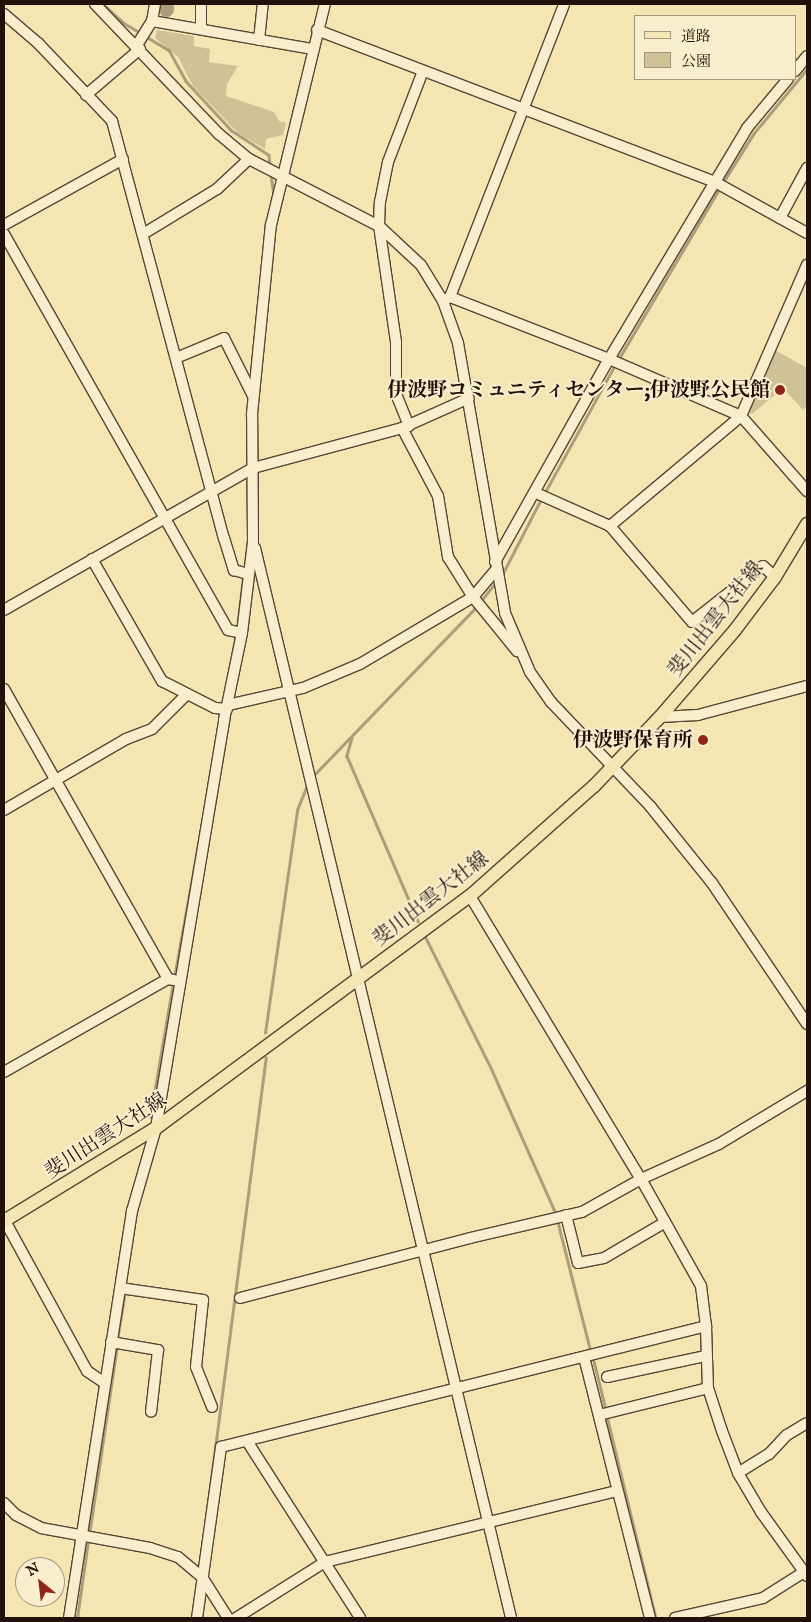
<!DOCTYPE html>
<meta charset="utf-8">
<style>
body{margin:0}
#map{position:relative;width:811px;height:1622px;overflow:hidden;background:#f4e5b3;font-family:"IM FELL English","Noto Serif JP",serif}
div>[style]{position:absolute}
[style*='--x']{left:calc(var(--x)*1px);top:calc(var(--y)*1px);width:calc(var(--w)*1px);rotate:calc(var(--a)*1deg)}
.green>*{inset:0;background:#d0c196}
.stream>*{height:2.5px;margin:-1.25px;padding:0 1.25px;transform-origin:1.25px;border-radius:1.25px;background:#ad9d7a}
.river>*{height:15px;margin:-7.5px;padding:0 7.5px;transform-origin:7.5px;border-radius:7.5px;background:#ad9d7a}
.roads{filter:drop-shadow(1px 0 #564634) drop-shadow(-1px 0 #564634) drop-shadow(0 1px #564634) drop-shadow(0 -1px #564634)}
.minor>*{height:10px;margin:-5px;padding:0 5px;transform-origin:5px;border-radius:5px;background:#f8eece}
.major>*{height:12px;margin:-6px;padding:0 6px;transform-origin:6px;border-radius:6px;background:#f4e5b3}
.dots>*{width:14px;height:14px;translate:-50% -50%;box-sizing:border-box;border:2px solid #f8eece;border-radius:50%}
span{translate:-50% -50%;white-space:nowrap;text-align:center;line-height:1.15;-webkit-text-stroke:4px #f8eece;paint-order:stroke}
.poi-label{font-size:20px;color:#22110a;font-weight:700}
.right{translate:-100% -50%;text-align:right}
.street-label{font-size:20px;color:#22110a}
.frame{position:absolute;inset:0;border:5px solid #22110a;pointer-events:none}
.legend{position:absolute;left:634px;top:15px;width:162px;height:65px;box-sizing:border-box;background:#f8eece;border:1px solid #a29680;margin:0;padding:6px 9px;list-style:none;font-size:15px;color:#22110a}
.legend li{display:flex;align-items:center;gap:10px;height:25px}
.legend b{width:25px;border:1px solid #a29680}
.north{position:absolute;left:15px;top:1557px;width:50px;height:50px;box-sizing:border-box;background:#f8eece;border:1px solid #a29680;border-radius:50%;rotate:331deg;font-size:14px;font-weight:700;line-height:20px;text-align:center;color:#22110a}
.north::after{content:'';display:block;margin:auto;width:18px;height:22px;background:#8f2418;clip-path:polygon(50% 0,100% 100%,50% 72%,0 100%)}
</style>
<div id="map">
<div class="green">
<i style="clip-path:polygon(157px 30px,194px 36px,194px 46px,210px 49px,209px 62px,238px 66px,227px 84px,226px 96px,274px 112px,279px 121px,286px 123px,283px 135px,266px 139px,265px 149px,238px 133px,193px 86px,178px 57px,155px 38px)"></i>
<i style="clip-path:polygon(773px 349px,807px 368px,807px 406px,803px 410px,783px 388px,752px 414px,744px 411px)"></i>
</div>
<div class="stream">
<i style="--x:103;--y:4;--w:28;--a:42"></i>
<i style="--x:124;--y:23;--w:21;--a:31"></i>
<i style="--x:147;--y:37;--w:26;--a:31"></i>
<i style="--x:169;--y:50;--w:35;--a:61"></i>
<i style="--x:186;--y:81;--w:67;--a:47.4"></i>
<i style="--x:231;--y:130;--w:45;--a:33.3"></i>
<i style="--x:269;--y:155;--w:11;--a:85"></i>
<i style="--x:271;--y:174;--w:22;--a:82"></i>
<i style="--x:722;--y:184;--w:60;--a:-57.9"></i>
<i style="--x:754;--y:133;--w:83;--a:-50.4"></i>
<i style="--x:618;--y:360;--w:199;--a:-59.4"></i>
<i style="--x:250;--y:382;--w:125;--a:-84"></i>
<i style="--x:544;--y:494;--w:147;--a:-61.2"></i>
<i style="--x:244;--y:571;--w:34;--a:-83"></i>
<i style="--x:503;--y:573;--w:83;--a:-62.8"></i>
<i style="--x:481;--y:601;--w:24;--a:-52"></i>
<i style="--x:237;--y:628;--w:51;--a:-83.3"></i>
<i style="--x:228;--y:677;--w:44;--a:-79.5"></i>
<i style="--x:352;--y:738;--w:19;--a:106"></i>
<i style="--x:347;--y:756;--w:180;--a:66.7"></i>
<i style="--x:313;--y:776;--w:238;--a:-46"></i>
<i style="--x:425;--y:936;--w:150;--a:63.4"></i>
<i style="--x:492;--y:1070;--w:160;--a:66"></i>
<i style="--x:174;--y:978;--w:158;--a:-79.8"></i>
<i style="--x:265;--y:1033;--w:225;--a:-81.8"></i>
<i style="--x:297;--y:810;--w:27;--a:-68"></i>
<i style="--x:150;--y:1117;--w:136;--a:-80.3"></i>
<i style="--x:558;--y:1222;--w:134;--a:75.8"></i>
<i style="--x:117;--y:1340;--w:50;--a:-80.7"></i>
<i style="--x:593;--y:1357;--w:55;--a:76.2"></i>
<i style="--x:607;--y:1416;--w:208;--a:76.4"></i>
<i style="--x:207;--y:1510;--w:456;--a:-82.6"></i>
<i style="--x:89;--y:1535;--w:192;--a:-81.6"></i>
<i style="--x:77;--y:1618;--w:78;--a:-81.9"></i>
</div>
<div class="river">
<i style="--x:166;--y:9;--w:5;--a:-90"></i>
</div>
<div class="roads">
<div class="minor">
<i style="--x:95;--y:4;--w:180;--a:46.4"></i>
<i style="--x:219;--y:134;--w:39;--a:40"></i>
<i style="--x:249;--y:159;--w:146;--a:27.3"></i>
<i style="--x:379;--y:226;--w:57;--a:42.9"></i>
<i style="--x:421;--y:265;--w:42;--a:58.6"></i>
<i style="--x:443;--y:301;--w:45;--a:70.3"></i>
<i style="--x:458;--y:343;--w:274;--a:80.1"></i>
<i style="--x:505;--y:613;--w:64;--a:67"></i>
<i style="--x:530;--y:672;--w:37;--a:55"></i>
<i style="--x:551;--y:702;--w:144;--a:46.4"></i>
<i style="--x:650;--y:806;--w:99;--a:51.2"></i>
<i style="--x:712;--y:883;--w:170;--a:56"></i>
<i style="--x:4;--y:14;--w:45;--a:40.5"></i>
<i style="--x:38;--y:43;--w:108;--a:46.5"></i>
<i style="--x:112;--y:121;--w:432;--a:75"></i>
<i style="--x:224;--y:538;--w:34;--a:73"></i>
<i style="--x:234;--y:570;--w:15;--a:16"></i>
<i style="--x:152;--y:21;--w:162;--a:9.9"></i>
<i style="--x:201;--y:29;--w:25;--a:-90"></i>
<i style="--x:317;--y:30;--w:426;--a:20.9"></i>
<i style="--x:715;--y:182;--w:105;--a:29"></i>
<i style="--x:259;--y:40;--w:36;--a:-84"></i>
<i style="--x:137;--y:45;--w:28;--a:-58"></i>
<i style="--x:152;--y:21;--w:17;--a:-80"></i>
<i style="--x:795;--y:71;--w:19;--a:-51"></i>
<i style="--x:86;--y:95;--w:71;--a:-40.4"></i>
<i style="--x:780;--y:218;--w:57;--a:-61.6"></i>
<i style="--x:4;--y:225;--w:136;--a:-29"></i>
<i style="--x:4;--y:234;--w:455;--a:60.5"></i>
<i style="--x:228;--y:630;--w:14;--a:12"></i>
<i style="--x:143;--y:234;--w:87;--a:-31.3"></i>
<i style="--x:217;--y:189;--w:44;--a:-43.2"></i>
<i style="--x:450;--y:297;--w:314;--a:-68.7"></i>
<i style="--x:443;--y:301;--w:8;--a:-30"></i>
<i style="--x:450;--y:297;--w:171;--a:21.3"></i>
<i style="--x:609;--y:359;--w:144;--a:23.4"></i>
<i style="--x:741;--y:416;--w:100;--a:48.7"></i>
<i style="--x:176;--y:358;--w:52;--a:-22.6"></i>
<i style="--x:224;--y:338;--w:65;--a:63.4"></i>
<i style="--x:409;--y:426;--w:35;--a:-112"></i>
<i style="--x:396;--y:393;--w:51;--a:-90"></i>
<i style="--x:396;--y:342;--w:117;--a:-98.3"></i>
<i style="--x:379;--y:226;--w:24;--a:-88"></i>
<i style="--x:380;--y:202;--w:41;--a:-78.7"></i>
<i style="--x:388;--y:162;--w:97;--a:-69"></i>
<i style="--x:402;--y:428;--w:77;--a:62.1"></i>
<i style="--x:438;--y:496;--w:62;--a:80.7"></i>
<i style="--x:448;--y:557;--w:47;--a:58"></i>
<i style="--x:473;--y:597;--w:70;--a:50.8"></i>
<i style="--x:536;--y:493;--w:81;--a:24"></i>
<i style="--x:610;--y:526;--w:126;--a:49.5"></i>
<i style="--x:692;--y:622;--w:90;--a:-38.3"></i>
<i style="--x:763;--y:566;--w:16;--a:43"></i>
<i style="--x:610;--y:526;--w:171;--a:-40"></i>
<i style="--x:741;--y:416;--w:165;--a:-66.4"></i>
<i style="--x:255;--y:548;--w:1100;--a:76.54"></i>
<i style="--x:92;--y:559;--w:141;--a:60.2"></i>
<i style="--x:162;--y:681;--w:59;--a:27"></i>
<i style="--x:215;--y:708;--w:12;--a:5"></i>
<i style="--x:495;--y:562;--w:233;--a:-60.7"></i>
<i style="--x:609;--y:359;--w:269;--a:-59.1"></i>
<i style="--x:747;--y:128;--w:64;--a:-50.1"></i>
<i style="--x:4;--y:610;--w:287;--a:-29.7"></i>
<i style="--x:253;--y:468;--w:154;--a:-15"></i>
<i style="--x:402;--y:428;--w:73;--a:-24.1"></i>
<i style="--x:4;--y:689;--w:333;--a:60.5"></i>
<i style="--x:228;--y:705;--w:77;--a:-12.8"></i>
<i style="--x:303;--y:688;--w:62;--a:-22.8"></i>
<i style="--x:360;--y:664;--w:131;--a:-30.7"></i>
<i style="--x:473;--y:597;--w:35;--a:-50"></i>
<i style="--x:660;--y:717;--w:38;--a:-3"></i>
<i style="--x:698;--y:715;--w:113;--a:-14.9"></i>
<i style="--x:4;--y:810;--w:141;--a:-30.2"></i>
<i style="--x:126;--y:739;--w:28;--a:-21"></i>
<i style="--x:152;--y:729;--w:49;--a:-45"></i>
<i style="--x:470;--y:896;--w:331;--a:58.9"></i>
<i style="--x:641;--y:1179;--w:123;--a:60.7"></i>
<i style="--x:701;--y:1286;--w:40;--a:82.9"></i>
<i style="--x:706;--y:1326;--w:62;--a:88.2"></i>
<i style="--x:708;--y:1388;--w:45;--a:72"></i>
<i style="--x:722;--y:1431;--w:45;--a:69.1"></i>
<i style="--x:738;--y:1473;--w:45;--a:59.5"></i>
<i style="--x:761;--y:1512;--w:79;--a:54.3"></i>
<i style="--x:4;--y:1072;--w:189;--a:-29.6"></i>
<i style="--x:168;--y:979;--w:6;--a:9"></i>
<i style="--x:566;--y:1215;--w:49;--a:76"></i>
<i style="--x:578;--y:1263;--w:26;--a:-11"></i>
<i style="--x:604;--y:1258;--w:69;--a:-30.3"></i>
<i style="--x:5;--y:1221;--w:171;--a:61.3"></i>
<i style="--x:87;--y:1371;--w:22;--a:34"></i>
<i style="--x:120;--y:1288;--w:84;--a:8.2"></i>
<i style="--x:203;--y:1300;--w:67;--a:96"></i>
<i style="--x:196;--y:1367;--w:43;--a:68.2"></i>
<i style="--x:240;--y:1298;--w:238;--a:-14.6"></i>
<i style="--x:470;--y:1238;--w:115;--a:-13.1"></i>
<i style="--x:582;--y:1212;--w:68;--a:-29.2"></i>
<i style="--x:641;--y:1179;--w:85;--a:-24.2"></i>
<i style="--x:719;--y:1144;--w:103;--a:-31.1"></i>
<i style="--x:111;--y:1342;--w:48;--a:9.7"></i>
<i style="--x:158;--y:1350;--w:62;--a:96.4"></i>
<i style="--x:584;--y:1357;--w:269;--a:75.8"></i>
<i style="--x:607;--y:1377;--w:100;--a:-12.1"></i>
<i style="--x:599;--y:1415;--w:112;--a:-13.9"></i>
<i style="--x:247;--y:1441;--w:210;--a:57.4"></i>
<i style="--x:738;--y:1473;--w:36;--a:-32"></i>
<i style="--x:769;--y:1454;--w:26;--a:-47"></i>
<i style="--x:787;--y:1435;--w:23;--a:-31"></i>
<i style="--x:4;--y:1503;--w:17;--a:45"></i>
<i style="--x:16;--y:1515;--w:28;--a:27"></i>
<i style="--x:41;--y:1528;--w:111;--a:10.4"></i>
<i style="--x:150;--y:1548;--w:29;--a:18"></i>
<i style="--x:178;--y:1557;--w:31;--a:40"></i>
<i style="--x:202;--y:1577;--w:49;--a:57.6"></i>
<i style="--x:69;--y:1618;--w:412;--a:-81.2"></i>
<i style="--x:132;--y:1211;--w:86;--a:-73.9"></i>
<i style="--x:156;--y:1128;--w:414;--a:-80.5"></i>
<i style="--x:224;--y:720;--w:89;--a:-78.3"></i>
<i style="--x:242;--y:633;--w:92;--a:-83.1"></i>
<i style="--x:253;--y:542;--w:128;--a:-90.4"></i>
<i style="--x:252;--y:414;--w:190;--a:-84.3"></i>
<i style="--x:271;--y:225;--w:228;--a:-76.3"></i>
<i style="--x:197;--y:1618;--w:173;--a:-82"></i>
<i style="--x:221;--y:1447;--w:500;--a:-14"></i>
<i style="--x:236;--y:1618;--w:105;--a:-32.2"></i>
<i style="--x:325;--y:1562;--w:301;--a:-13.7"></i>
<i style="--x:675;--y:1618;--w:90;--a:-12.8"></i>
<i style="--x:763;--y:1598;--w:49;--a:-32.4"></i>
</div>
<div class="major">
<i style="--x:4;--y:1221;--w:178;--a:-31.5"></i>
<i style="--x:156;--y:1128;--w:390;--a:-36.5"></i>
<i style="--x:470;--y:896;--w:166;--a:-41.6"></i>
<i style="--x:594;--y:786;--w:95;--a:-46.3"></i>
<i style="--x:660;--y:717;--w:115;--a:-49.2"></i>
<i style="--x:735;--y:630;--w:66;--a:-53"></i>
<i style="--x:775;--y:577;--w:62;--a:-58.9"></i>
</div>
</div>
<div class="dots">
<i style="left:780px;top:390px;background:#8f2418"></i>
<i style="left:703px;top:740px;background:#8f2418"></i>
</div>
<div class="poi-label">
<span class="right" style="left:770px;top:390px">伊波野コミュニティセンター;伊波野公民館</span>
<span class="right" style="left:693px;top:740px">伊波野保育所</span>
</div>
<div class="street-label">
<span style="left:716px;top:619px;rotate:-52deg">斐川出雲大社線</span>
<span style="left:431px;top:899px;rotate:-38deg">斐川出雲大社線</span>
<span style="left:106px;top:1136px;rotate:-33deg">斐川出雲大社線</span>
</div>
<div class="frame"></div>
<ul class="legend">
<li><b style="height:6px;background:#f4e5b3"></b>道路</li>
<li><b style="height:14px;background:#d0c196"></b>公園</li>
</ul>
<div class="north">N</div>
</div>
